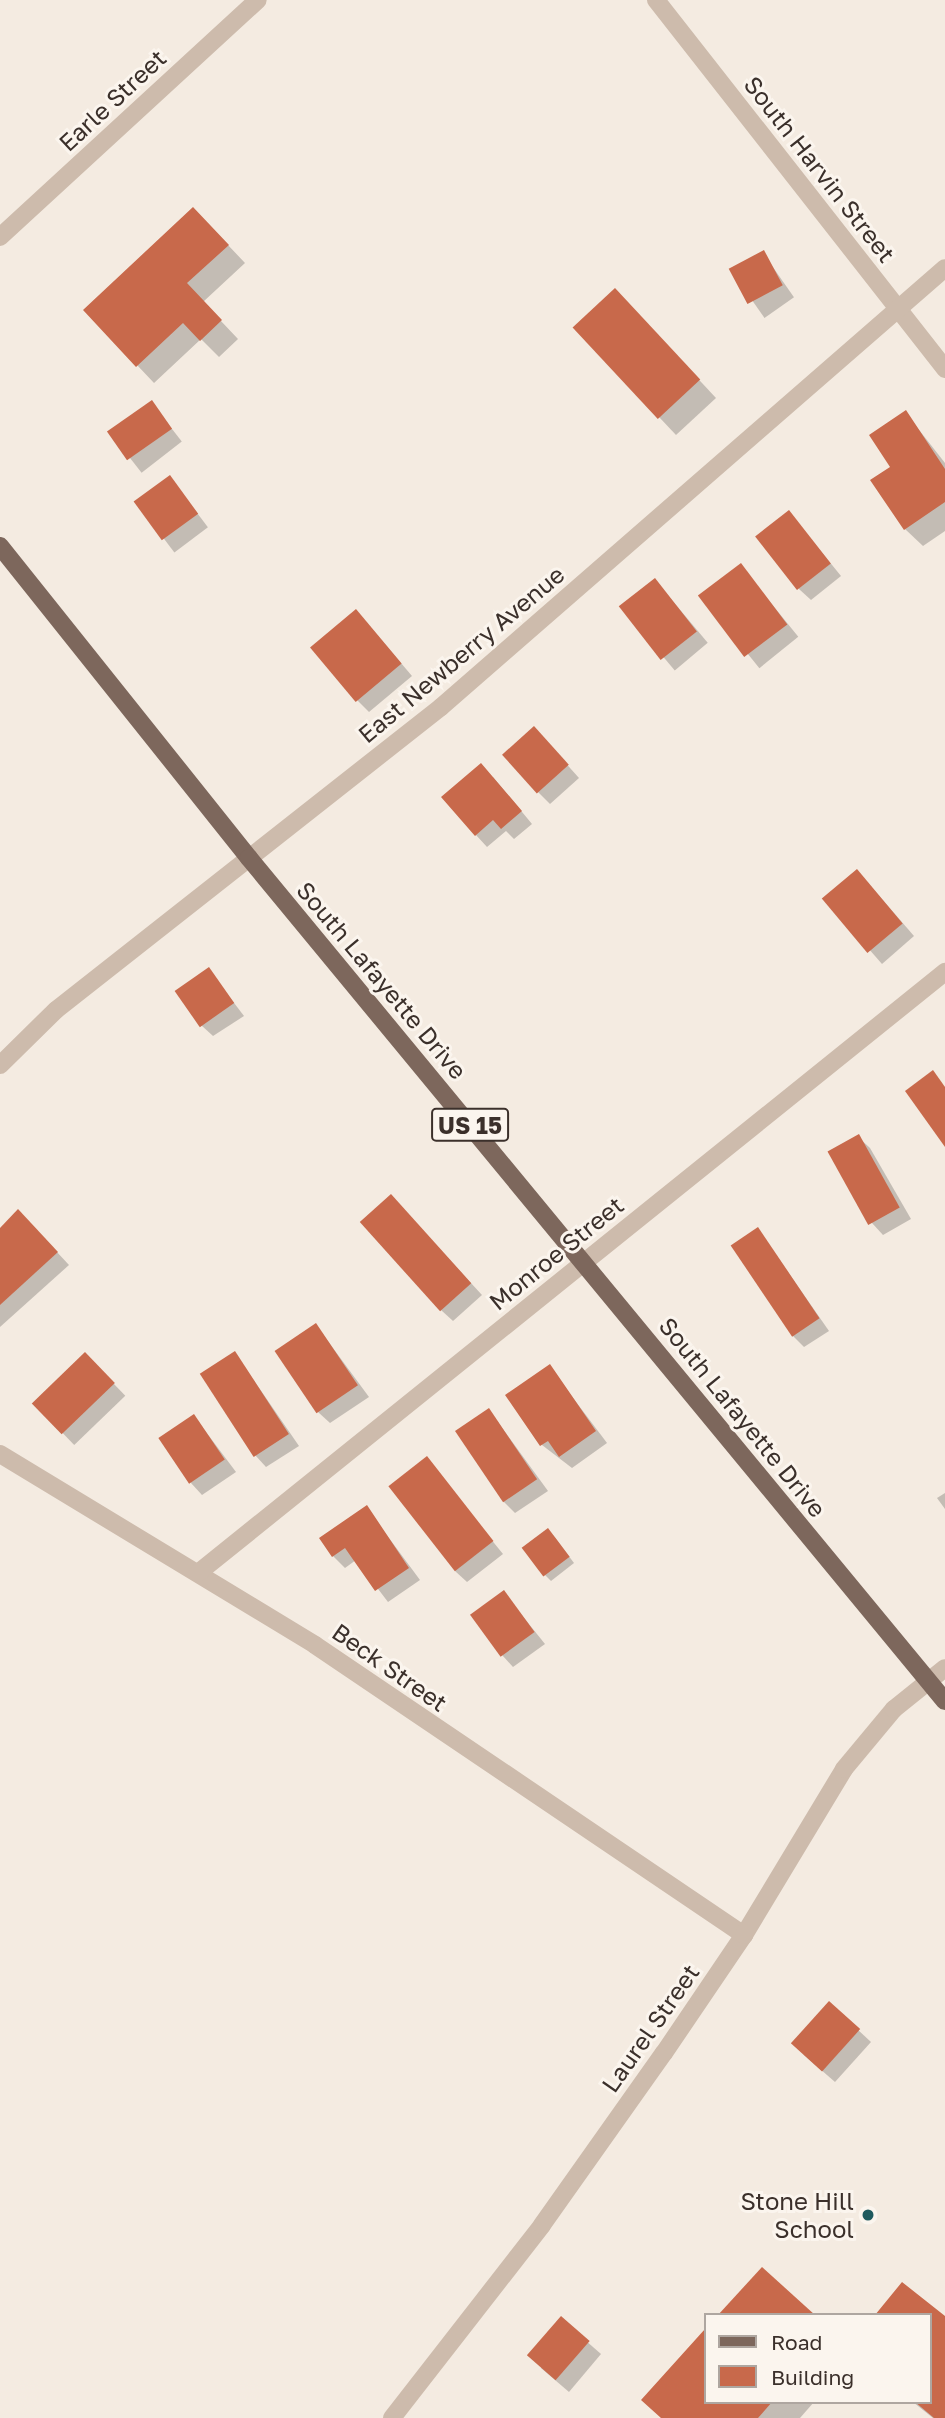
<!DOCTYPE html>
<style>
body{margin:0}
#map{position:relative;width:945px;height:2418px;overflow:hidden;background:#f4ebe1;font-family:"Golos Text",sans-serif}
div>[style]{position:absolute}
[style*='--x']{left:calc(var(--x)*1px);top:calc(var(--y)*1px);width:calc(var(--w)*1px);rotate:calc(var(--a)*1deg)}
.shadow>*{inset:0;background:#0003;transform-origin:0 0}
.building>*{inset:0;background:#c8694b;transform-origin:0 0}
.street>*{height:18px;margin:-9px;padding:0 9px;transform-origin:9px;border-radius:9px;background:#cdbbac}
.primary>*{height:18px;margin:-9px;padding:0 9px;transform-origin:9px;border-radius:9px;background:#7d675c}
.dots>*{width:19px;height:19px;translate:-50% -50%;box-sizing:border-box;border:4px solid #fbf5ee;border-radius:50%}
span{translate:-50% -50%;white-space:nowrap;text-align:center;line-height:1.15;-webkit-text-stroke:6px #fbf5ee;paint-order:stroke}
.shield-label span{padding:2px 5px;background:#fbf5ee;border:2px solid;border-radius:5px;-webkit-text-stroke-width:0}
.shield-label{font-size:23px;color:#3b302b;font-weight:700}
.street-label{font-size:24px;color:#3b302b}
.poi-label{font-size:24px;color:#3b302b}
.right{translate:-100% -50%;text-align:right}
.legend{position:absolute;left:704px;top:2313px;width:228px;height:91px;box-sizing:border-box;background:#fbf5ee;border:2px solid #aea6a0;margin:0;padding:9px 12px;list-style:none;font-size:21px;color:#3b302b}
.legend li{display:flex;align-items:center;gap:14px;height:35px}
.legend b{width:35px;border:2px solid #aea6a0}
</style>
<div id="map">
<div class="shadow">
<i style="clip-path:polygon(210px 226px,245px 263px,203px 302px,238px 339px,219px 357px,201px 339px,154px 383px,137px 365px)"></i>
<i style="left:763px;top:253px;width:54px;height:36px;rotate:55deg"></i>
<i style="clip-path:polygon(632px 308px,716px 398px,676px 435px,575px 328px)"></i>
<i style="left:151px;top:402px;width:50px;height:51px;rotate:52deg"></i>
<i style="clip-path:polygon(905px 412px,945px 463px,945px 531px,923px 546px,905px 529px,893px 467px)"></i>
<i style="left:170px;top:477px;width:63px;height:42px;rotate:53deg"></i>
<i style="clip-path:polygon(789px 512px,841px 576px,811px 600px,799px 589px)"></i>
<i style="left:741px;top:566px;width:91px;height:50px;rotate:51deg"></i>
<i style="left:655px;top:580px;width:82px;height:43px;rotate:50deg"></i>
<i style="clip-path:polygon(367px 623px,412px 676px,369px 712px,357px 700px)"></i>
<i style="clip-path:polygon(545px 740px,579px 778px,550px 804px,538px 792px)"></i>
<i style="clip-path:polygon(493px 777px,532px 824px,514px 839px,506px 831px,487px 847px,476px 835px)"></i>
<i style="clip-path:polygon(868px 883px,914px 936px,882px 964px,825px 899px)"></i>
<i style="clip-path:polygon(209px 970px,244px 1016px,213px 1036px,201px 1025px)"></i>
<i style="clip-path:polygon(858px 1137px,870px 1148px,911px 1219px,883px 1235px,872px 1223px,831px 1152px)"></i>
<i style="clip-path:polygon(402px 1208px,482px 1295px,453px 1321px,441px 1310px)"></i>
<i style="clip-path:polygon(30px 1223px,69px 1265px,0 1327px,0 1230px)"></i>
<i style="clip-path:polygon(758px 1229px,829px 1331px,804px 1347px,792px 1335px)"></i>
<i style="clip-path:polygon(316px 1325px,369px 1397px,330px 1423px,318px 1412px)"></i>
<i style="clip-path:polygon(235px 1353px,299px 1446px,266px 1467px,255px 1455px)"></i>
<i style="left:85px;top:1354px;width:58px;height:71px;rotate:46deg"></i>
<i style="clip-path:polygon(549px 1366px,607px 1443px,572px 1468px,542px 1445px)"></i>
<i style="clip-path:polygon(489px 1410px,548px 1491px,515px 1513px,503px 1501px)"></i>
<i style="clip-path:polygon(194px 1416px,236px 1472px,202px 1495px,191px 1483px)"></i>
<i style="clip-path:polygon(426px 1459px,503px 1554px,467px 1582px,455px 1571px)"></i>
<i style="clip-path:polygon(945px 1493px,945px 1509px,937px 1498px)"></i>
<i style="clip-path:polygon(366px 1507px,420px 1580px,388px 1602px,356px 1560px,345px 1568px,333px 1556px)"></i>
<i style="clip-path:polygon(553px 1535px,574px 1563px,551px 1581px,545px 1575px)"></i>
<i style="clip-path:polygon(504px 1593px,545px 1644px,513px 1667px,502px 1655px)"></i>
<i style="clip-path:polygon(829px 2003px,871px 2042px,835px 2082px,804px 2055px)"></i>
<i style="clip-path:polygon(902px 2284px,945px 2318px,945px 2418px,933px 2418px,913px 2402px,929px 2402px,929px 2315px)"></i>
<i style="clip-path:polygon(561px 2319px,601px 2354px,569px 2392px,541px 2368px)"></i>
<i style="clip-path:polygon(705px 2332px,705px 2402px,814px 2402px,800px 2418px,662px 2418px,643px 2400px)"></i>
</div>
<div class="building">
<i style="clip-path:polygon(193px 207px,229px 245px,187px 283px,222px 320px,200px 341px,183px 323px,136px 367px,83px 310px)"></i>
<i style="left:764px;top:250px;width:40px;height:40px;rotate:62deg"></i>
<i style="left:615px;top:288px;width:125px;height:58px;rotate:47deg"></i>
<i style="left:152px;top:400px;width:35px;height:55px;rotate:55deg"></i>
<i style="clip-path:polygon(906px 410px,945px 469px,945px 502px,904px 530px,870px 480px,890px 467px,869px 435px)"></i>
<i style="left:170px;top:475px;width:48px;height:45px;rotate:54deg"></i>
<i style="left:789px;top:510px;width:68px;height:43px;rotate:52deg"></i>
<i style="left:741px;top:563px;width:77px;height:54px;rotate:53deg"></i>
<i style="left:655px;top:578px;width:68px;height:46px;rotate:52deg"></i>
<i style="left:356px;top:609px;width:71px;height:60px;rotate:50deg"></i>
<i style="left:534px;top:726px;width:52px;height:43px;rotate:48deg"></i>
<i style="clip-path:polygon(481px 763px,522px 811px,501px 829px,493px 820px,475px 836px,441px 797px)"></i>
<i style="left:857px;top:869px;width:71px;height:46px;rotate:50deg"></i>
<i style="left:209px;top:967px;width:44px;height:42px;rotate:55deg"></i>
<i style="clip-path:polygon(933px 1070px,945px 1087px,945px 1147px,905px 1091px)"></i>
<i style="left:859px;top:1134px;width:84px;height:36px;rotate:61deg"></i>
<i style="left:391px;top:1194px;width:120px;height:42px;rotate:48deg"></i>
<i style="clip-path:polygon(18px 1209px,58px 1252px,0 1305px,0 1228px)"></i>
<i style="left:758px;top:1227px;width:110px;height:33px;rotate:56deg"></i>
<i style="left:316px;top:1323px;width:75px;height:50px;rotate:56deg"></i>
<i style="left:235px;top:1351px;width:99px;height:42px;rotate:57deg"></i>
<i style="left:85px;top:1352px;width:43px;height:74px;rotate:46deg"></i>
<i style="clip-path:polygon(550px 1364px,596px 1431px,559px 1457px,548px 1441px,540px 1446px,505px 1395px)"></i>
<i style="left:489px;top:1408px;width:86px;height:41px;rotate:56deg"></i>
<i style="left:194px;top:1414px;width:55px;height:43px;rotate:56deg"></i>
<i style="left:427px;top:1456px;width:108px;height:49px;rotate:52deg"></i>
<i style="clip-path:polygon(367px 1505px,409px 1568px,375px 1591px,345px 1548px,332px 1557px,319px 1538px)"></i>
<i style="left:548px;top:1528px;width:36px;height:33px;rotate:53deg"></i>
<i style="left:504px;top:1590px;width:52px;height:42px;rotate:54deg"></i>
<i style="left:829px;top:2001px;width:42px;height:57px;rotate:42deg"></i>
<i style="clip-path:polygon(762px 2267px,815px 2315px,718px 2315px)"></i>
<i style="clip-path:polygon(902px 2282px,945px 2316px,945px 2418px,934px 2418px,915px 2402px,929px 2402px,929px 2315px,875px 2315px)"></i>
<i style="left:561px;top:2316px;width:38px;height:52px;rotate:41deg"></i>
<i style="clip-path:polygon(705px 2329px,705px 2402px,772px 2402px,758px 2418px,661px 2418px,641px 2400px)"></i>
</div>
<div class="street">
<i style="--x:656;--y:0;--w:469;--a:51.9"></i>
<i style="--x:0;--y:237;--w:350;--a:-42.6"></i>
<i style="--x:0;--y:1065;--w:78;--a:-44.5"></i>
<i style="--x:56;--y:1010;--w:490;--a:-38.2"></i>
<i style="--x:441;--y:707;--w:668;--a:-41.06"></i>
<i style="--x:0;--y:1454;--w:368;--a:31.2"></i>
<i style="--x:315;--y:1645;--w:518;--a:34.06"></i>
<i style="--x:198;--y:1573;--w:959;--a:-38.82"></i>
<i style="--x:392;--y:2418;--w:244;--a:-52.1"></i>
<i style="--x:542;--y:2225;--w:211;--a:-54.7"></i>
<i style="--x:664;--y:2053;--w:143;--a:-55.9"></i>
<i style="--x:744;--y:1935;--w:194;--a:-58.9"></i>
<i style="--x:844;--y:1769;--w:78;--a:-50.2"></i>
<i style="--x:894;--y:1709;--w:65;--a:-38.8"></i>
</div>
<div class="primary">
<i style="--x:0;--y:546;--w:399;--a:51.4"></i>
<i style="--x:249;--y:858;--w:1093;--a:50.46"></i>
</div>
<div class="dots">
<i style="left:868px;top:2215px;background:#1f5a5e"></i>
</div>
<div class="shield-label">
<span style="left:470px;top:1125px">US 15</span>
</div>
<div class="street-label">
<span style="left:112px;top:100px;rotate:-43deg">Earle Street</span>
<span style="left:820px;top:169px;rotate:52deg">South Harvin Street</span>
<span style="left:461px;top:654px;rotate:-40deg">East Newberry Avenue</span>
<span style="left:382px;top:980px;rotate:50deg">South Lafayette Drive</span>
<span style="left:556px;top:1253px;rotate:-39deg">Monroe Street</span>
<span style="left:743px;top:1417px;rotate:51deg">South Lafayette Drive</span>
<span style="left:390px;top:1667px;rotate:35deg">Beck Street</span>
<span style="left:650px;top:2028px;rotate:-55deg">Laurel Street</span>
</div>
<div class="poi-label">
<span class="right" style="left:854px;top:2215px">Stone Hill<br>School</span>
</div>
<ul class="legend">
<li><b style="height:9px;background:#7d675c"></b>Road</li>
<li><b style="height:19px;background:#c8694b"></b>Building</li>
</ul>
</div>
